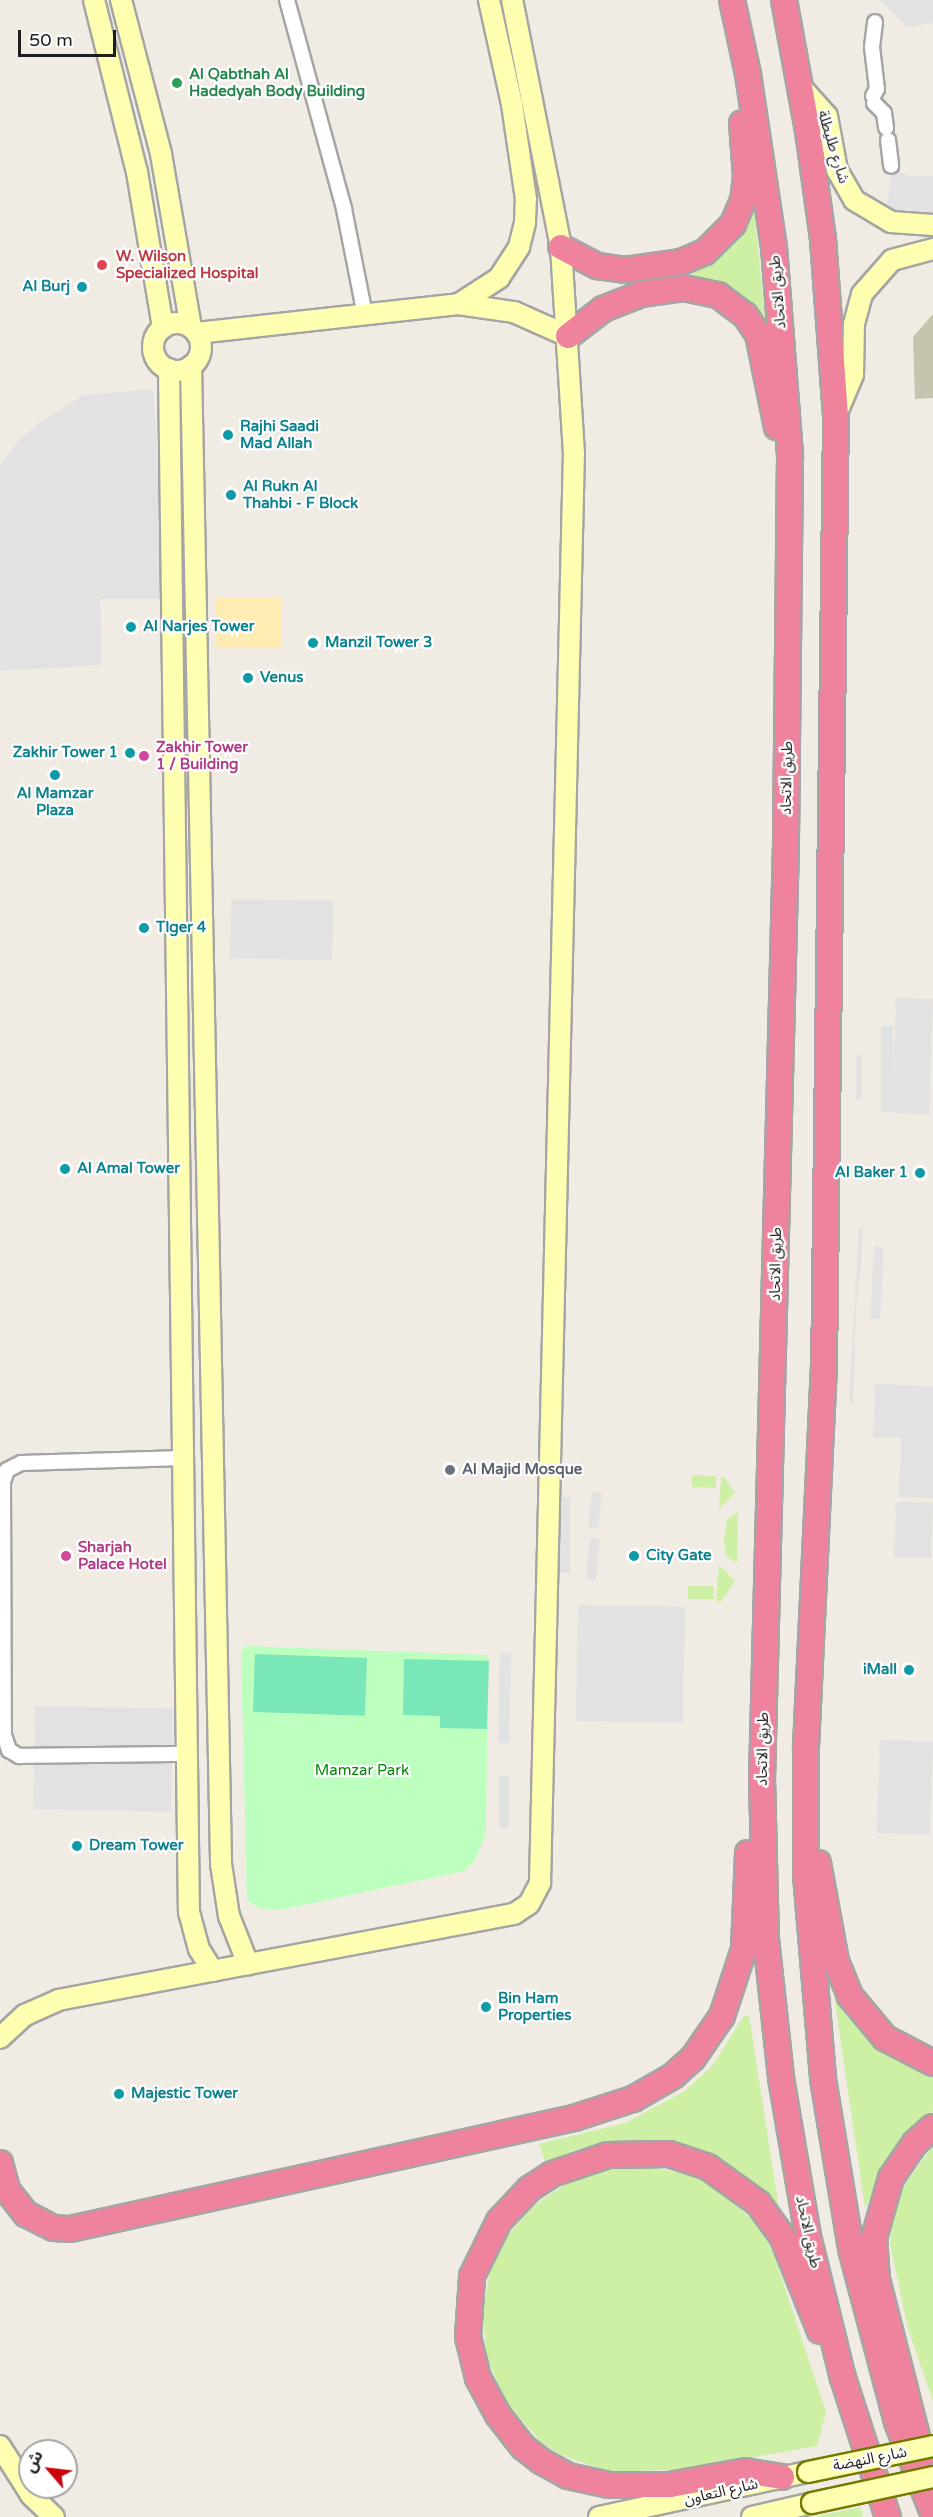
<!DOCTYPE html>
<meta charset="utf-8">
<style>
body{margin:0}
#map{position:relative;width:933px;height:2517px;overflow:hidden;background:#f0ebe3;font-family:"Varela Round","Noto Sans Arabic",sans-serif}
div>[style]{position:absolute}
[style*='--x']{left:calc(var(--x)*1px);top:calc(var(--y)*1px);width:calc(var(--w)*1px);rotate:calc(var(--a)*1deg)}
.construction>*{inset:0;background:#c6c4ae}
.grass>*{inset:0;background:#cdf0a4;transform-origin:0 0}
.sand>*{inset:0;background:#ffecb2;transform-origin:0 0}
.park>*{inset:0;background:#bcffbe}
.pitch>*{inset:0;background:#79e7b7;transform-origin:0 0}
.parking>*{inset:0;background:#e2e2e2;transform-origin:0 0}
.roads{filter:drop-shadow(2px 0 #a5a5a5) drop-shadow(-2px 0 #a5a5a5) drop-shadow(0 2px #a5a5a5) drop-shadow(0 -2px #a5a5a5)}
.street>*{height:14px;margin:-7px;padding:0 7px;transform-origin:7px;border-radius:7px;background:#fff}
.secondary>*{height:20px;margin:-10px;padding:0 10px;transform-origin:10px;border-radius:10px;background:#ffffb2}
.secondary>.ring{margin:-10px;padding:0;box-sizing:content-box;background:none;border:20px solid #ffffb2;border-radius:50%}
.highway>*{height:24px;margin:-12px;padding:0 12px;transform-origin:12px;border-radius:12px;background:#ef839d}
.bridges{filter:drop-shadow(2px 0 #737a00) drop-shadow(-2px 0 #737a00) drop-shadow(0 2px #737a00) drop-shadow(0 -2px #737a00)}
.secondary-bridge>*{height:20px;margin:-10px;padding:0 10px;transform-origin:10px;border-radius:10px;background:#ffffb2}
.dots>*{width:16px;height:16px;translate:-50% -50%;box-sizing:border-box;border:3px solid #fff;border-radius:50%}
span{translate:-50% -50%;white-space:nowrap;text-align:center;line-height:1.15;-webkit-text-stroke:4.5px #fff;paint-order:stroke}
.leisure-label{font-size:15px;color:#27864d;font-weight:700}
.left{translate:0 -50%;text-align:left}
.street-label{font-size:15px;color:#1e1e1e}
.health-label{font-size:15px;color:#be3a42;font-weight:700}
.culture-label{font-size:15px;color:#0d838f;font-weight:700}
.right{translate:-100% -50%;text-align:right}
.hotel-label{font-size:15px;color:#b23c85;font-weight:700}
.worship-label{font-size:15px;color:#5b616d;font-weight:700}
.park-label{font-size:15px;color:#018805}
.north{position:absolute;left:18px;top:2439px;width:60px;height:60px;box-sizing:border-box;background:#fff;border:2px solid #a5a5a5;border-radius:50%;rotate:298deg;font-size:16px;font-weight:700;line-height:24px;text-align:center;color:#1e1e1e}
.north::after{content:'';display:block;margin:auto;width:21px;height:27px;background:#cc000a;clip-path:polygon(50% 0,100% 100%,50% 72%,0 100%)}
.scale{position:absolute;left:18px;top:30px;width:98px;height:27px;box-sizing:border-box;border:3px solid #1e1e1e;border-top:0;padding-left:8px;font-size:18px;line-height:21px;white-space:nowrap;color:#1e1e1e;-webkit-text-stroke:4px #fff;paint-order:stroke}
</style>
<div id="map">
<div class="construction">
<i style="clip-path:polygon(933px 314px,933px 398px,915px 399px,913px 337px)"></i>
</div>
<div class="grass">
<i style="clip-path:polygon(752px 207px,754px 210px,766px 328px,694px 279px,693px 268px,731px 244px)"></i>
<i style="left:692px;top:1475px;width:24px;height:12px;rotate:2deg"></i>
<i style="clip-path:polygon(723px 1476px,735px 1493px,719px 1509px,721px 1478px)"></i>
<i style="clip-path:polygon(738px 1512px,737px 1563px,727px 1557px,724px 1542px,727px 1519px)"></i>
<i style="clip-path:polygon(719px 1565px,735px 1581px,720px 1603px,716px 1600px)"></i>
<i style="left:688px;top:1586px;width:26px;height:13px"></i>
<i style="clip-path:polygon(834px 1995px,847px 2016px,876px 2046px,902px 2062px,933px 2073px,933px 2111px,901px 2139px,865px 2208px)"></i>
<i style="clip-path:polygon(749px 2015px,779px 2209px,725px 2164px,706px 2155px,653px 2141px,607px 2142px,575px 2150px,546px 2165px,539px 2144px,625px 2123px,685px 2091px,713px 2065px,743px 2017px)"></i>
<i style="clip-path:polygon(933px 2145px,933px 2401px,908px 2329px,890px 2244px,893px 2209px,900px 2192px)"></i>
<i style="clip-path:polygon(646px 2166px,694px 2176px,718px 2189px,754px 2221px,764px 2236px,774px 2255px,826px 2412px,817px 2446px,687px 2469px,609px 2472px,559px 2454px,541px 2442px,506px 2402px,486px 2355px,483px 2312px,490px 2272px,507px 2237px,532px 2207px,569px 2182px,615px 2167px)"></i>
<i style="clip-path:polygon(860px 2507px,863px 2517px,814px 2517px)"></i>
</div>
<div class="sand">
<i style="left:282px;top:597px;width:51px;height:67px;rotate:90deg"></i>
</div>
<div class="park">
<i style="clip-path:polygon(246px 1646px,488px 1655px,486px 1833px,474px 1862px,464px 1871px,279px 1910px,258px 1908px,247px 1900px,241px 1651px)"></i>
</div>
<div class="pitch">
<i style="left:255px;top:1654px;width:112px;height:58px;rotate:2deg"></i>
<i style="clip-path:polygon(404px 1659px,489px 1661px,487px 1729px,440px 1728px,440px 1716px,403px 1715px)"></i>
</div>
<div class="parking">
<i style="clip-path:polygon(880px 0,933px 0,933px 23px,907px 27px)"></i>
<i style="clip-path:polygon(893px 168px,909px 176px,933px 176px,933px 217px,911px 216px,910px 205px,905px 216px,886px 208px)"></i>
<i style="clip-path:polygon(153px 389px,169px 599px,100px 599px,101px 665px,0 671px,0 467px,18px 441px,39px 423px,84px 395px)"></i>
<i style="left:333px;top:901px;width:59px;height:102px;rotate:91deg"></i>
<i style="left:896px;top:998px;width:37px;height:115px;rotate:2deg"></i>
<i style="left:881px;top:1026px;width:12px;height:86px"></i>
<i style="left:856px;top:1055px;width:6px;height:44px"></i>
<i style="clip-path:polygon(859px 1228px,863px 1228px,861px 1266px,856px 1305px,853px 1403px,849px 1403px)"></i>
<i style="left:884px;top:1247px;width:72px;height:10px;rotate:93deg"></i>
<i style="clip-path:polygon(875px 1384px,933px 1386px,933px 1498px,899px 1497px,901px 1438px,873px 1437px)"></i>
<i style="left:592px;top:1492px;width:10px;height:35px;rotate:6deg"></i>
<i style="left:560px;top:1497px;width:10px;height:76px"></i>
<i style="left:896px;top:1502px;width:37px;height:55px;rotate:2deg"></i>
<i style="left:590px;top:1538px;width:10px;height:41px;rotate:6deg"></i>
<i style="left:578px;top:1605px;width:107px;height:116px;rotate:1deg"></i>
<i style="left:511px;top:1653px;width:90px;height:11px;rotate:91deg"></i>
<i style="left:35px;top:1706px;width:138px;height:103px;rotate:1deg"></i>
<i style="left:880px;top:1740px;width:53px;height:93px;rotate:2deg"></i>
<i style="left:499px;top:1775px;width:10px;height:53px"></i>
</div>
<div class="roads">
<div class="street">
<i style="--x:287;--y:0;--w:217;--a:74.7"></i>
<i style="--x:344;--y:209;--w:108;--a:78.8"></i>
<i style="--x:873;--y:96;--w:8;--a:-60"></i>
<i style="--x:877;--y:89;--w:42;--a:-96.8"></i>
<i style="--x:872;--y:47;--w:25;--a:-83"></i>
<i style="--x:874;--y:103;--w:14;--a:45"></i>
<i style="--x:884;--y:113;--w:15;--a:82"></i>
<i style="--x:888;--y:140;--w:26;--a:83"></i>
<i style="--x:183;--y:1458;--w:162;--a:178.2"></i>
<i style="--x:21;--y:1463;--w:16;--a:153"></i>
<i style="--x:7;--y:1470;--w:13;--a:108"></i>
<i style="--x:3;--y:1482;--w:253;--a:89.8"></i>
<i style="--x:4;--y:1735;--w:16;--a:72"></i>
<i style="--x:9;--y:1750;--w:12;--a:31"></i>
<i style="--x:19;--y:1756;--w:168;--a:-0.7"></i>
</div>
<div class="secondary">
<i style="--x:94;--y:0;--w:177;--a:76"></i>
<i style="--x:137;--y:172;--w:158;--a:80.5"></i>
<i style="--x:121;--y:0;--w:159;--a:75.4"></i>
<i style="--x:161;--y:154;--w:176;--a:80.2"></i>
<i style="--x:800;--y:86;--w:40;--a:48"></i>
<i style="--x:827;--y:116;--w:55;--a:79.5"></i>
<i style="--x:837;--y:170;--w:34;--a:60"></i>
<i style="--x:854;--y:200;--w:43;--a:30.7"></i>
<i style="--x:891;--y:222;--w:42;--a:4.1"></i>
<i style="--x:459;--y:304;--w:48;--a:-33"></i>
<i style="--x:499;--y:278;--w:37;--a:-57"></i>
<i style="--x:519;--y:247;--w:25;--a:-76"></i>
<i style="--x:525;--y:223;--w:24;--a:-88"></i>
<i style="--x:526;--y:199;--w:96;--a:-98.4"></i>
<i style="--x:512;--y:104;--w:107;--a:-102.5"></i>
<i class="ring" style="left:153px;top:323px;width:28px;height:28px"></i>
<i style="--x:197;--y:333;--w:263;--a:-6.3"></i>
<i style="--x:458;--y:304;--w:57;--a:8.1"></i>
<i style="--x:514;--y:312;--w:59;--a:24"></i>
<i style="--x:191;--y:366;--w:1498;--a:88.85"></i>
<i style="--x:221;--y:1864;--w:53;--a:81.3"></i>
<i style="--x:229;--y:1916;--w:52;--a:68.4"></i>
<i style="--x:169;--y:369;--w:1543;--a:89.26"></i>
<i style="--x:189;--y:1912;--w:38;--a:75"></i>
<i style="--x:199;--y:1949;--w:26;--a:58"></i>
<i style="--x:836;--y:415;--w:43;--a:-67"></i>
<i style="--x:853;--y:375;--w:51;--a:-88.9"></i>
<i style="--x:854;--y:324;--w:31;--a:-75"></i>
<i style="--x:862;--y:294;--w:45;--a:-48.6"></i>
<i style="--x:892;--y:260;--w:42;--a:-15"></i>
<i style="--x:0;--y:2038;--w:34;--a:-43"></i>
<i style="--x:25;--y:2015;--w:36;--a:-24"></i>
<i style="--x:58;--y:2000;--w:464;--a:-10.7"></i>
<i style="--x:514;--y:1914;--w:18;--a:-34"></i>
<i style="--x:529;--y:1904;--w:24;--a:-62"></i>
<i style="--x:540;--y:1883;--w:1429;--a:-88.64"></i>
<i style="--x:574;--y:454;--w:207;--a:-93.6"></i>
<i style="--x:561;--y:247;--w:252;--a:-101.2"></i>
<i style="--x:0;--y:2446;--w:58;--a:57.7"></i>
<i style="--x:31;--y:2495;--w:32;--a:44"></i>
<i style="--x:599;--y:2517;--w:214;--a:-12.2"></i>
<i style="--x:752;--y:2517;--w:62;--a:-13.1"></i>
</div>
<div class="highway">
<i style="--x:732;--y:0;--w:76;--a:77.8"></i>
<i style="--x:748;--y:74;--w:175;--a:81.5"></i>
<i style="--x:774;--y:247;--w:211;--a:85.6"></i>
<i style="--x:790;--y:457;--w:387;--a:90.6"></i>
<i style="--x:786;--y:844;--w:934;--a:91.47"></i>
<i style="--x:762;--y:1778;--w:161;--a:88.6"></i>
<i style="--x:766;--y:1939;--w:140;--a:83.8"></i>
<i style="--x:781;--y:2078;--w:160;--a:80.3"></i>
<i style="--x:808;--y:2236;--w:146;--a:76.2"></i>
<i style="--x:843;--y:2378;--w:146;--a:72.1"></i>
<i style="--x:784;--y:0;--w:133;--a:79.6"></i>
<i style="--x:808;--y:131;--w:109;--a:82.1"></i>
<i style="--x:823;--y:239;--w:176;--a:85.8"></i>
<i style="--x:836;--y:415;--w:950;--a:90.72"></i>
<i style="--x:824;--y:1365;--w:385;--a:92.7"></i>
<i style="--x:806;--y:1750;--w:125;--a:90"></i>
<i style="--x:806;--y:1875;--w:205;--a:85.2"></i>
<i style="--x:823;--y:2079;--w:172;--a:80.6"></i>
<i style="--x:851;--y:2249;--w:179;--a:75.1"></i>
<i style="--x:897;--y:2422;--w:98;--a:68.4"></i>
<i style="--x:561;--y:247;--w:41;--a:27.8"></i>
<i style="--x:597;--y:266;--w:28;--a:8"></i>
<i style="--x:625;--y:270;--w:57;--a:-8.1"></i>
<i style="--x:681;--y:262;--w:26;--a:-23"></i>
<i style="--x:705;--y:252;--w:40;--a:-45"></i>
<i style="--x:733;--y:224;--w:25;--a:-67"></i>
<i style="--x:743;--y:201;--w:24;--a:-83"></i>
<i style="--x:746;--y:177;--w:54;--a:-94.2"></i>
<i style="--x:568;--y:336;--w:44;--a:-37.6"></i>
<i style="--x:603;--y:309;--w:41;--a:-21.5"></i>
<i style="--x:641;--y:294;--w:43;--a:-7.9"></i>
<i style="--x:684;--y:288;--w:35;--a:12"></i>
<i style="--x:718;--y:295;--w:34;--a:37"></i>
<i style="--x:745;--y:315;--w:23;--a:56"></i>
<i style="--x:758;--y:334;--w:95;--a:78.5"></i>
<i style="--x:818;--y:1863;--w:100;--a:79.6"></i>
<i style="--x:836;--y:1961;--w:38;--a:68"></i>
<i style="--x:850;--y:1996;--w:55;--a:50.2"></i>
<i style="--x:885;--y:2038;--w:54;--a:27.5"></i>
<i style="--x:0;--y:2163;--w:28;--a:75"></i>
<i style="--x:7;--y:2190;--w:31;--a:52"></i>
<i style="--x:26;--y:2214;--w:31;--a:27"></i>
<i style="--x:54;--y:2228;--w:16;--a:4"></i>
<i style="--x:70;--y:2229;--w:516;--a:-12.42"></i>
<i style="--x:574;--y:2118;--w:62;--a:-17.9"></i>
<i style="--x:633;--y:2099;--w:46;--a:-29.9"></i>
<i style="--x:673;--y:2076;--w:27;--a:-42"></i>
<i style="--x:693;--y:2058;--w:51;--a:-55.4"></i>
<i style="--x:722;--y:2016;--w:71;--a:-71.8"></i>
<i style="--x:744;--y:1949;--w:96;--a:-87.6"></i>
<i style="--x:922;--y:2456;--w:182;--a:-104.3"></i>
<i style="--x:877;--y:2280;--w:42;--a:-94.1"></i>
<i style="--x:874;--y:2238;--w:62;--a:-74.2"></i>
<i style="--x:891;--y:2178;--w:42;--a:-55.6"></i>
<i style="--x:915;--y:2143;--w:24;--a:-42"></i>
<i style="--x:782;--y:2477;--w:36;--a:-171"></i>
<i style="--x:746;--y:2471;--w:77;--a:169.6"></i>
<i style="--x:670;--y:2485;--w:61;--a:180"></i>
<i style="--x:609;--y:2485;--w:42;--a:-167.6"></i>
<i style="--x:568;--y:2476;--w:31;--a:-151"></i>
<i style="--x:541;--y:2461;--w:23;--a:-142"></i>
<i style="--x:523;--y:2447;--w:41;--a:-128"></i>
<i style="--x:498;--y:2415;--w:42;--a:-118.4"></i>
<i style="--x:478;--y:2378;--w:42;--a:-103.7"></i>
<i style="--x:468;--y:2337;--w:61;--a:-86.2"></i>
<i style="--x:472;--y:2276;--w:61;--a:-63.9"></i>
<i style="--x:499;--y:2221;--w:44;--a:-46.8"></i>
<i style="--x:529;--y:2189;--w:27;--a:-33"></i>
<i style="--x:552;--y:2174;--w:59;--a:-18.7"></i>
<i style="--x:608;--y:2155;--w:61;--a:-0.9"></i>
<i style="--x:669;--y:2154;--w:41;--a:18.4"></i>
<i style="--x:708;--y:2167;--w:62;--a:35.8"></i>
<i style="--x:758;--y:2203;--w:41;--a:54"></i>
<i style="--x:782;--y:2236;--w:102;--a:68.2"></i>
</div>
</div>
<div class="bridges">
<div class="secondary-bridge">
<i style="--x:808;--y:2472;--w:128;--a:-11.7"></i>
<i style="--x:812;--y:2503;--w:124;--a:-12.1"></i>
</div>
</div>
<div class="dots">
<i style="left:177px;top:83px;background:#2e9e5b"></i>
<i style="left:102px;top:265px;background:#e0444e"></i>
<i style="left:82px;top:287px;background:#0f9aa8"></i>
<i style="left:228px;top:435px;background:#0f9aa8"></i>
<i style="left:231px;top:495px;background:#0f9aa8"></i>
<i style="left:131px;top:627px;background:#0f9aa8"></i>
<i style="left:313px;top:643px;background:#0f9aa8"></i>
<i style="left:248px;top:678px;background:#0f9aa8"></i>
<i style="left:130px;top:753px;background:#0f9aa8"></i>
<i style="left:144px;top:756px;background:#d1479c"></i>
<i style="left:55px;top:775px;background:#0f9aa8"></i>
<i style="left:144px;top:928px;background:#0f9aa8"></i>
<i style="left:65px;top:1169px;background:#0f9aa8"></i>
<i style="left:920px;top:1173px;background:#0f9aa8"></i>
<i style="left:450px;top:1470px;background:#6b7280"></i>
<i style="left:66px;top:1556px;background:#d1479c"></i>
<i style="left:634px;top:1556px;background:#0f9aa8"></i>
<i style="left:909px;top:1670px;background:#0f9aa8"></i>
<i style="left:77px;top:1846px;background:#0f9aa8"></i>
<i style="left:486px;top:2007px;background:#0f9aa8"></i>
<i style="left:119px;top:2094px;background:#0f9aa8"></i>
</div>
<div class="leisure-label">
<span class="left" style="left:189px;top:83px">Al Qabthah Al<br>Hadedyah Body Building</span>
</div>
<div class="street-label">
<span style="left:833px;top:147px;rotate:73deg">شارع طليطلة</span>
<span style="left:778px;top:292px;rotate:-95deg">طريق الاتحاد</span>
<span style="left:787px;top:778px;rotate:-89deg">طريق الاتحاد</span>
<span style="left:776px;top:1264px;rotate:-89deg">طريق الاتحاد</span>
<span style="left:763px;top:1749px;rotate:-89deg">طريق الاتحاد</span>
<span style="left:808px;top:2232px;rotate:78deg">طريق الاتحاد</span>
<span style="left:870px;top:2459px;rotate:-11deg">شارع النهضة</span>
<span style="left:721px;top:2492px;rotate:-13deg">شارع التعاون</span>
</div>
<div class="health-label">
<span class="left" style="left:116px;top:265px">W. Wilson<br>Specialized Hospital</span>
</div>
<div class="culture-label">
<span class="right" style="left:70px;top:287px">Al Burj</span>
<span class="left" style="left:240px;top:435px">Rajhi Saadi<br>Mad Allah</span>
<span class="left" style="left:243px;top:495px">Al Rukn Al<br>Thahbi - F Block</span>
<span class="left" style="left:143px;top:627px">Al Narjes Tower</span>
<span class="left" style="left:325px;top:643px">Manzil Tower 3</span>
<span class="left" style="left:260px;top:678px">Venus</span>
<span class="right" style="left:118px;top:753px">Zakhir Tower 1</span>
<span style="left:55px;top:802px">Al Mamzar<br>Plaza</span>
<span class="left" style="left:156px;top:928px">TIger 4</span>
<span class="left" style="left:77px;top:1169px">Al Amal Tower</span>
<span class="right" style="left:908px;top:1173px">Al Baker 1</span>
<span class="left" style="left:646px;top:1556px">City Gate</span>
<span class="right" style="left:897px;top:1670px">iMall</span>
<span class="left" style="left:89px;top:1846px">Dream Tower</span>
<span class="left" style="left:498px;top:2007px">Bin Ham<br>Properties</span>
<span class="left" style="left:131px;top:2094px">Majestic Tower</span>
</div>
<div class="hotel-label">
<span class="left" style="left:156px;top:756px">Zakhir Tower<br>1 / Building</span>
<span class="left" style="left:78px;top:1556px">Sharjah<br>Palace Hotel</span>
</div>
<div class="worship-label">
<span class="left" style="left:462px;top:1470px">Al Majid Mosque</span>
</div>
<div class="park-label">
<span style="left:362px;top:1771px">Mamzar Park</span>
</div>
<div class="north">ش</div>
<div class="scale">50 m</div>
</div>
